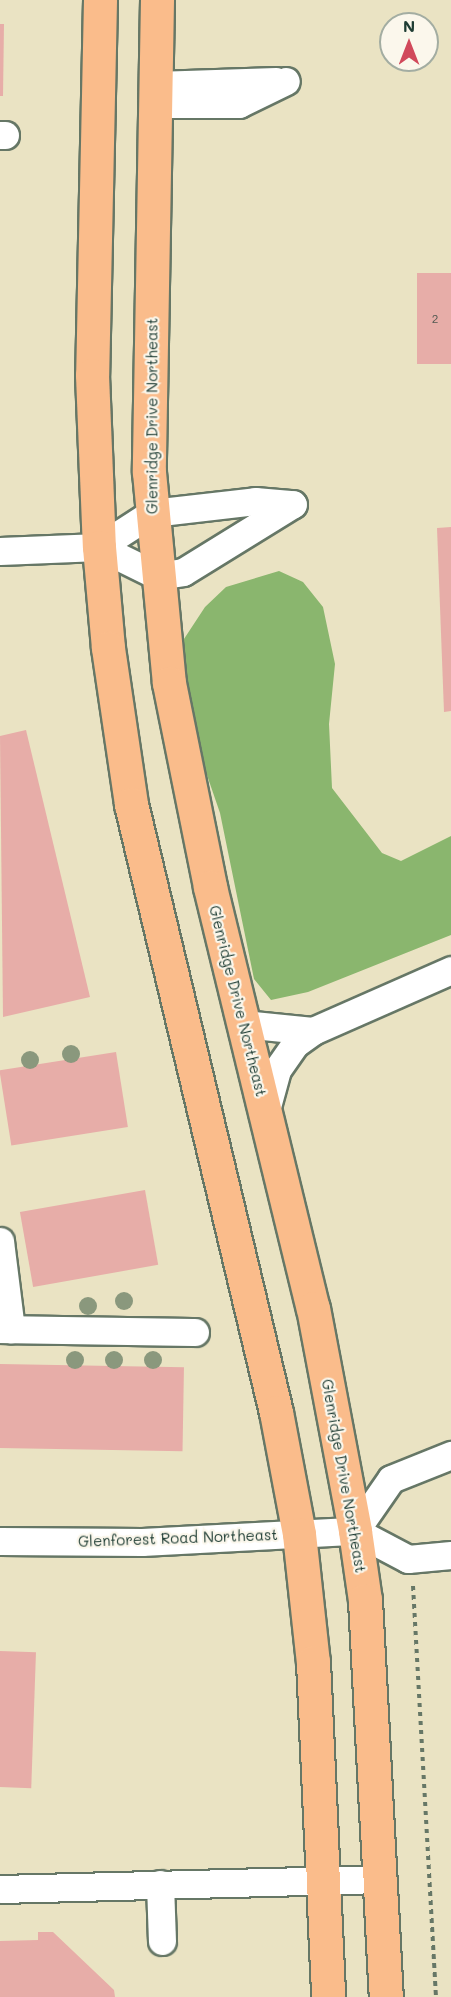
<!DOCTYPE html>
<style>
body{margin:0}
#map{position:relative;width:451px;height:1997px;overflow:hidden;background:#eae3c3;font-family:Mali,sans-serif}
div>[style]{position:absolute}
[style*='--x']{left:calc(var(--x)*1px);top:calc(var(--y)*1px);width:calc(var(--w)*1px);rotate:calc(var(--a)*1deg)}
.forest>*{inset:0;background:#8ab66e}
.building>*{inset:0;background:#e7ada8;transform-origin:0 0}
.path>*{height:4px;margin-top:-2px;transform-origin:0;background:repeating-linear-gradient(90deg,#676 0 4.5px,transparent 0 9px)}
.roads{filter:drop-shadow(2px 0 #676) drop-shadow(-2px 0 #676) drop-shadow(0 2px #676) drop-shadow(0 -2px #676)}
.minor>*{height:27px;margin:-13.5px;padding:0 13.5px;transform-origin:13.5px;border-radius:13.5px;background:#fff}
.major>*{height:33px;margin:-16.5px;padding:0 16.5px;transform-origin:16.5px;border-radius:16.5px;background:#fabc8b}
.trees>*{width:18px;height:18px;margin:-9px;border-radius:50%;background:#8a987d}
span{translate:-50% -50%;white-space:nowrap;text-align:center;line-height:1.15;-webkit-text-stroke:4.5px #fbf7ec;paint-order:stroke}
.number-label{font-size:12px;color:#515951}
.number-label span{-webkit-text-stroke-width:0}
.street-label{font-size:15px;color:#1f3d34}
.north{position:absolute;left:379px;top:12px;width:60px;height:60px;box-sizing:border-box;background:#fbf7ec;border:2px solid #a3ada2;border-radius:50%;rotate:0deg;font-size:16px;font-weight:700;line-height:24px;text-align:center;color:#1f3d34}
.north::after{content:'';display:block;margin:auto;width:21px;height:27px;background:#d1495b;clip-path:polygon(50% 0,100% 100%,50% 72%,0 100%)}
</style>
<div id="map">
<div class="forest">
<i style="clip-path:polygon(279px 571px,303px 582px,323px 607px,335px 664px,329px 724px,332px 788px,382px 853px,401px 861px,451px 836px,451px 935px,308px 992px,271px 1000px,254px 979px,220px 813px,187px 717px,182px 642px,205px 607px,226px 587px)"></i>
</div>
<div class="building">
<i style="clip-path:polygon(0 24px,4px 24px,3px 96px,0 96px)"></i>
<i style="left:451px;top:273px;width:91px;height:34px;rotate:90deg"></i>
<i style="clip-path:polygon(451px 527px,451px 711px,444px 712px,437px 528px)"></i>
<i style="clip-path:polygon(26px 730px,90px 997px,3px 1017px,0 736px)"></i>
<i style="left:116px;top:1052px;width:76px;height:118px;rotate:81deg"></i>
<i style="left:145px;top:1190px;width:76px;height:127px;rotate:80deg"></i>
<i style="left:0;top:1364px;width:184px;height:84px;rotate:1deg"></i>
<i style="left:0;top:1651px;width:36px;height:136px;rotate:2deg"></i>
<i style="clip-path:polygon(38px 1932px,53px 1932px,114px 1990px,115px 1997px,0 1997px,0 1941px,38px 1940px)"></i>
</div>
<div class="path">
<i style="--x:413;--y:1586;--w:412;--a:86.8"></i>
</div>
<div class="roads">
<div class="minor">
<i style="--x:155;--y:85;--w:121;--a:-1.9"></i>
<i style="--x:155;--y:104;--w:84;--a:0"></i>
<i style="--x:239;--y:104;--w:52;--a:-26.1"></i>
<i style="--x:0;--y:135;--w:5;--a:0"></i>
<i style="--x:99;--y:547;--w:63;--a:-32.7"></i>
<i style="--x:152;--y:513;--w:104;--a:-6.6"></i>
<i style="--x:255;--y:501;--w:38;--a:5"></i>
<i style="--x:0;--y:551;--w:99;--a:-2.3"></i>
<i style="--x:99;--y:547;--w:66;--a:26.2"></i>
<i style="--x:158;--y:576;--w:25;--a:-9"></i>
<i style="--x:183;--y:572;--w:129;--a:-31.7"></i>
<i style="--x:243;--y:1024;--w:70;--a:5.7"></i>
<i style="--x:313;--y:1031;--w:22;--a:144"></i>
<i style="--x:295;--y:1044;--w:32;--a:125"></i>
<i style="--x:277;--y:1070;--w:46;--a:105.3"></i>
<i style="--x:313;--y:1031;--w:151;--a:-23.8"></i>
<i style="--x:0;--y:1241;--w:89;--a:82.9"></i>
<i style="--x:0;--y:1329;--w:195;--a:0.9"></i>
<i style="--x:355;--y:1531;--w:63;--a:-55.3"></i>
<i style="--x:391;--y:1479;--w:65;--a:-21.8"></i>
<i style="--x:355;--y:1531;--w:60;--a:27.8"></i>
<i style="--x:408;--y:1559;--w:43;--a:-5.3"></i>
<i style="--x:0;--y:1541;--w:142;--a:0.4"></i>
<i style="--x:142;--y:1542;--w:213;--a:-3"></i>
<i style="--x:160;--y:1884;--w:57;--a:88"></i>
<i style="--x:0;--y:1889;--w:380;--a:-1.5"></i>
</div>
<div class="major">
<i style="--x:100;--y:0;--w:375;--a:91.2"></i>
<i style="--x:92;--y:375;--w:172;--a:87.7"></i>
<i style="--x:99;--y:547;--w:101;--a:84.9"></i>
<i style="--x:108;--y:648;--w:158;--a:81.6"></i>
<i style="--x:131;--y:804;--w:625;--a:76.59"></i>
<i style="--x:276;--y:1412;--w:124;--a:79.3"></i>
<i style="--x:299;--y:1534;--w:129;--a:83.8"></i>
<i style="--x:313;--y:1662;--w:335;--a:87.4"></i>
<i style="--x:157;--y:0;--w:472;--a:91"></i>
<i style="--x:149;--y:472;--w:212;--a:84.6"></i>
<i style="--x:169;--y:683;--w:208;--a:78.6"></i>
<i style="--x:210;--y:887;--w:433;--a:76.3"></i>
<i style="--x:313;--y:1308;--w:227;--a:79.3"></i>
<i style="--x:355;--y:1531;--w:70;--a:81.8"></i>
<i style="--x:365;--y:1600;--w:398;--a:87"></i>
</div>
</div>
<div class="trees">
<i style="left:71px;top:1054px"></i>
<i style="left:30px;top:1060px"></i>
<i style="left:124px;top:1301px"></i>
<i style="left:88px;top:1306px"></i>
<i style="left:75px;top:1360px"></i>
<i style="left:114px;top:1360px"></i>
<i style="left:153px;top:1360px"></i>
</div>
<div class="number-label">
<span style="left:435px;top:319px">2</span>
</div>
<div class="street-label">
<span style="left:152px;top:416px;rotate:-90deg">Glenridge Drive Northeast</span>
<span style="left:238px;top:1001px;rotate:76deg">Glenridge Drive Northeast</span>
<span style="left:344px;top:1476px;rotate:80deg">Glenridge Drive Northeast</span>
<span style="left:178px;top:1538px;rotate:-2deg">Glenforest Road Northeast</span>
</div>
<div class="north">N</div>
</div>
